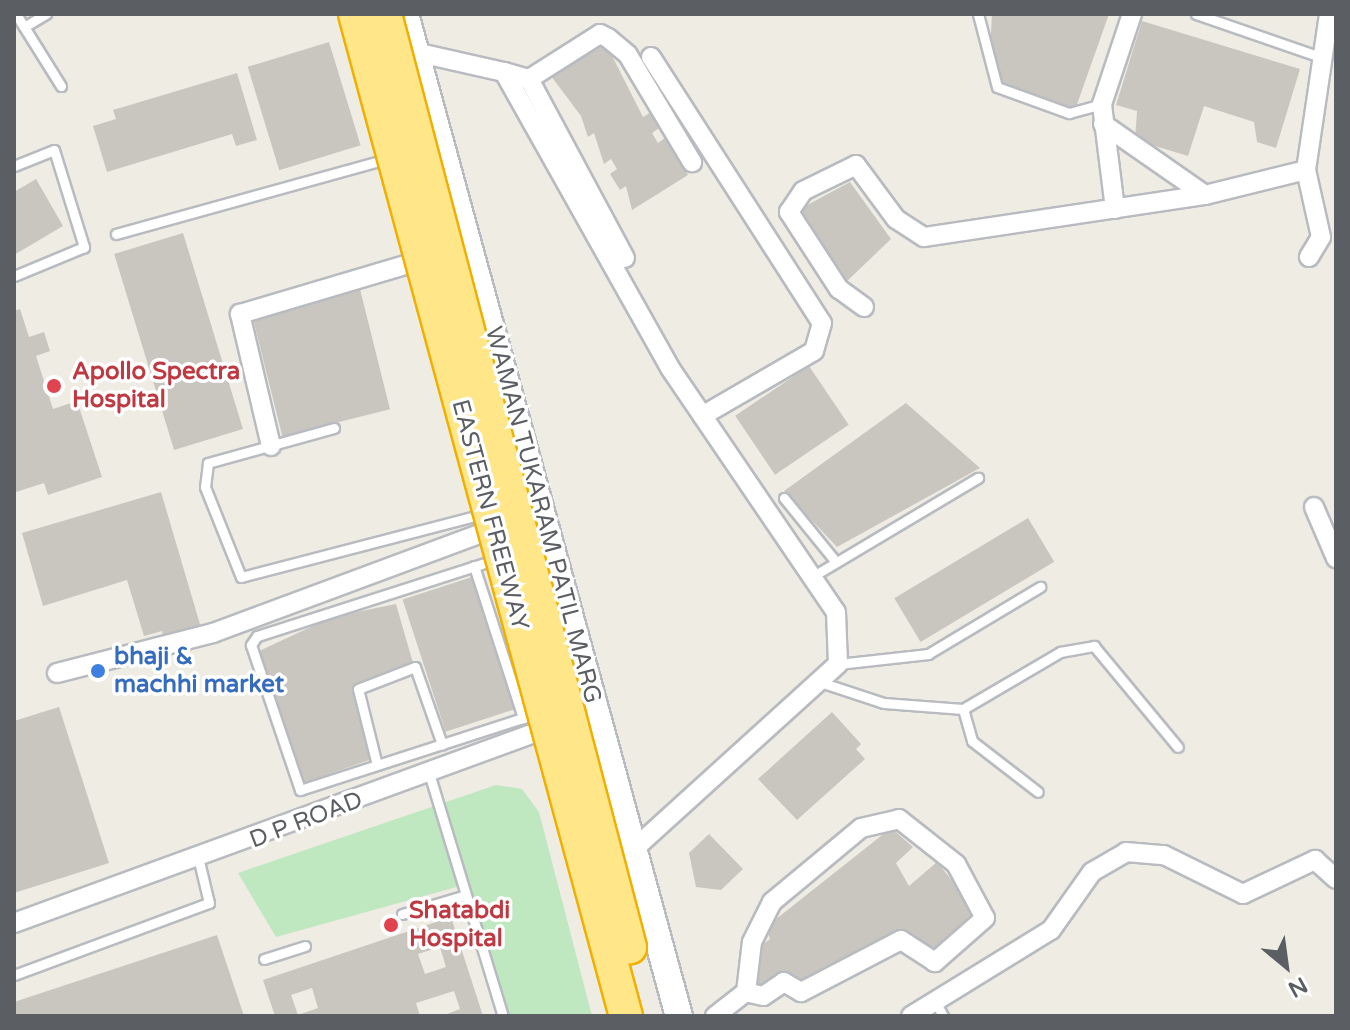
<!DOCTYPE html>
<style>
body{margin:0}
#map{position:relative;width:1350px;height:1030px;overflow:hidden;background:#eeece3;font-family:"Varela Round",sans-serif}
div>[style]{position:absolute}
[style*='--x']{left:calc(var(--x)*1px);top:calc(var(--y)*1px);width:calc(var(--w)*1px);rotate:calc(var(--a)*1deg)}
.green>*{inset:0;background:#bfe7c0}
.building>*{inset:0;background:#c9c6c0;transform-origin:0 0}
.roads{filter:drop-shadow(2px 0 #b8bbc0) drop-shadow(-2px 0 #b8bbc0) drop-shadow(0 2px #b8bbc0) drop-shadow(0 -2px #b8bbc0)}
.lane>*{height:9px;margin:-4.5px;padding:0 4.5px;transform-origin:4.5px;border-radius:4.5px;background:#fff}
.street>*{height:18px;margin:-9px;padding:0 9px;transform-origin:9px;border-radius:9px;background:#fff}
.secondary>*{height:26px;margin:-13px;padding:0 13px;transform-origin:13px;border-radius:13px;background:#fff}
.bridges{filter:drop-shadow(2px 0 #f1af00) drop-shadow(-2px 0 #f1af00) drop-shadow(0 2px #f1af00) drop-shadow(0 -2px #f1af00)}
.highway-bridge>*{height:32px;margin:-16px;padding:0 16px;transform-origin:16px;border-radius:16px;background:#ffe689}
.dots>*{width:22px;height:22px;translate:-50% -50%;box-sizing:border-box;border:4px solid #fff;border-radius:50%}
span{translate:-50% -50%;white-space:nowrap;text-align:center;line-height:1.15;-webkit-text-stroke:7px #fff;paint-order:stroke}
.health-label{font-size:24px;color:#be3a42;font-weight:700}
.left{translate:0 -50%;text-align:left}
.street-label{font-size:24px;color:#5b5f64}
.shop-label{font-size:24px;color:#366cbe;font-weight:700}
.frame{position:absolute;inset:0;border:16px solid #5b5f64;pointer-events:none}
.north{position:absolute;left:1246px;top:926px;width:80px;height:80px;-webkit-text-stroke:6px #fff;paint-order:stroke;rotate:151deg;font-size:22px;font-weight:700;line-height:32px;text-align:center;color:#5b5f64}
.north::after{content:'';display:block;margin:auto;width:28px;height:36px;background:#5b5f64;clip-path:polygon(50% 0,100% 100%,50% 72%,0 100%)}
</style>
<div id="map">
<div class="green">
<i style="clip-path:polygon(496px 785px,522px 789px,539px 812px,592px 1016px,507px 1016px,460px 886px,276px 937px,238px 873px)"></i>
</div>
<div class="building">
<i style="clip-path:polygon(992px 14px,1109px 14px,1075px 110px,1003px 85px,990px 52px)"></i>
<i style="clip-path:polygon(1142px 21px,1300px 69px,1276px 148px,1257px 142px,1254px 122px,1204px 106px,1188px 156px,1135px 140px,1137px 111px,1116px 105px)"></i>
<i style="clip-path:polygon(603px 38px,643px 117px,650px 113px,659px 128px,652px 133px,658px 143px,665px 138px,688px 175px,632px 210px,626px 186px,620px 190px,610px 174px,617px 169px,611px 159px,604px 164px,594px 133px,588px 137px,581px 116px,548px 72px)"></i>
<i style="left:329px;top:42px;width:108px;height:85px;rotate:73deg"></i>
<i style="clip-path:polygon(237px 73px,257px 140px,236px 146px,232px 134px,107px 172px,93px 126px,116px 119px,113px 110px)"></i>
<i style="clip-path:polygon(36px 179px,63px 226px,14px 255px,14px 192px)"></i>
<i style="clip-path:polygon(850px 182px,891px 239px,844px 284px,798px 210px)"></i>
<i style="left:183px;top:233px;width:205px;height:72px;rotate:73deg"></i>
<i style="left:360px;top:289px;width:124px;height:111px;rotate:76deg"></i>
<i style="clip-path:polygon(20px 309px,29px 337px,44px 332px,50px 351px,36px 356px,53px 409px,77px 401px,102px 477px,48px 495px,44px 483px,16px 492px,14px 508px,14px 311px)"></i>
<i style="left:809px;top:366px;width:71px;height:89px;rotate:56deg"></i>
<i style="clip-path:polygon(906px 403px,980px 468px,837px 547px,784px 491px)"></i>
<i style="clip-path:polygon(161px 492px,202px 631px,165px 642px,162px 631px,144px 636px,127px 580px,43px 606px,22px 533px)"></i>
<i style="left:1028px;top:518px;width:51px;height:156px;rotate:59deg"></i>
<i style="left:472px;top:577px;width:139px;height:73px;rotate:72deg"></i>
<i style="clip-path:polygon(396px 604px,413px 663px,354px 684px,372px 759px,301px 784px,257px 652px,332px 617px)"></i>
<i style="clip-path:polygon(59px 707px,109px 863px,14px 893px,14px 721px)"></i>
<i style="clip-path:polygon(832px 712px,861px 744px,856px 749px,865px 759px,797px 820px,758px 779px)"></i>
<i style="clip-path:polygon(891px 828px,913px 847px,896px 863px,909px 886px,937px 862px,979px 914px,930px 952px,905px 931px,800px 988px,757px 991px,746px 975px,753px 951px,770px 939px,766px 927px)"></i>
<i style="clip-path:polygon(709px 834px,743px 869px,721px 890px,696px 887px,689px 853px)"></i>
<i style="clip-path:polygon(evenodd,451px 917px,483px 1016px,442px 1016px,460px 1009px,454px 991px,416px 1003px,420px 1016px,275px 1016px,263px 980px,451px 917px,440px 947px,446px 967px,425px 974px,418px 954px,440px 947px,451px 917px,312px 988px,318px 1008px,298px 1015px,291px 995px,312px 988px)"></i>
<i style="clip-path:polygon(217px 935px,244px 1016px,14px 1016px,14px 1002px)"></i>
</div>
<div class="roads">
<div class="lane">
<i style="--x:16;--y:14;--w:85;--a:58"></i>
<i style="--x:978;--y:14;--w:75;--a:75.4"></i>
<i style="--x:997;--y:87;--w:77;--a:19.9"></i>
<i style="--x:1069;--y:113;--w:34;--a:-15"></i>
<i style="--x:1196;--y:14;--w:131;--a:19.1"></i>
<i style="--x:24;--y:27;--w:26;--a:-31"></i>
<i style="--x:14;--y:166;--w:43;--a:-21.8"></i>
<i style="--x:54;--y:150;--w:102;--a:72.8"></i>
<i style="--x:84;--y:247;--w:76;--a:157.5"></i>
<i style="--x:116;--y:234;--w:280;--a:-15.5"></i>
<i style="--x:334;--y:428;--w:131;--a:164.5"></i>
<i style="--x:208;--y:463;--w:24;--a:97"></i>
<i style="--x:205;--y:487;--w:97;--a:68.2"></i>
<i style="--x:241;--y:577;--w:249;--a:-14.6"></i>
<i style="--x:784;--y:498;--w:82;--a:50.9"></i>
<i style="--x:494;--y:560;--w:249;--a:162.2"></i>
<i style="--x:257;--y:636;--w:11;--a:124"></i>
<i style="--x:251;--y:645;--w:153;--a:71.3"></i>
<i style="--x:300;--y:790;--w:247;--a:-17.9"></i>
<i style="--x:474;--y:566;--w:160;--a:72.1"></i>
<i style="--x:815;--y:575;--w:190;--a:-30.8"></i>
<i style="--x:838;--y:664;--w:91;--a:-6.3"></i>
<i style="--x:928;--y:654;--w:131;--a:-30.9"></i>
<i style="--x:820;--y:682;--w:67;--a:18.2"></i>
<i style="--x:884;--y:703;--w:79;--a:4.3"></i>
<i style="--x:963;--y:709;--w:113;--a:-30.4"></i>
<i style="--x:1060;--y:652;--w:35;--a:-10"></i>
<i style="--x:1094;--y:646;--w:131;--a:50.3"></i>
<i style="--x:963;--y:709;--w:33;--a:74"></i>
<i style="--x:972;--y:741;--w:83;--a:37.7"></i>
<i style="--x:377;--y:765;--w:78;--a:-104"></i>
<i style="--x:358;--y:689;--w:61;--a:-21.1"></i>
<i style="--x:415;--y:667;--w:82;--a:70.7"></i>
<i style="--x:429;--y:773;--w:254;--a:73.1"></i>
<i style="--x:402;--y:914;--w:64;--a:-16.4"></i>
<i style="--x:264;--y:959;--w:43;--a:-17.6"></i>
<i style="--x:14;--y:975;--w:208;--a:-20.3"></i>
<i style="--x:209;--y:903;--w:43;--a:-103.4"></i>
<i style="--x:935;--y:1001;--w:17;--a:62"></i>
</div>
<div class="street">
<i style="--x:415;--y:52;--w:91;--a:12.7"></i>
<i style="--x:504;--y:72;--w:339;--a:60.7"></i>
<i style="--x:670;--y:368;--w:295;--a:55.8"></i>
<i style="--x:836;--y:612;--w:52;--a:87.8"></i>
<i style="--x:838;--y:664;--w:278;--a:137.8"></i>
<i style="--x:651;--y:57;--w:316;--a:57.3"></i>
<i style="--x:822;--y:323;--w:29;--a:106"></i>
<i style="--x:814;--y:351;--w:129;--a:149.9"></i>
<i style="--x:504;--y:72;--w:26;--a:16"></i>
<i style="--x:529;--y:79;--w:84;--a:-32.4"></i>
<i style="--x:600;--y:34;--w:9;--a:27"></i>
<i style="--x:608;--y:38;--w:26;--a:40"></i>
<i style="--x:628;--y:55;--w:125;--a:59.1"></i>
<i style="--x:529;--y:79;--w:203;--a:61.8"></i>
<i style="--x:1103;--y:124;--w:124;--a:34.8"></i>
<i style="--x:1205;--y:195;--w:104;--a:-13.9"></i>
<i style="--x:1115;--y:209;--w:106;--a:-97.1"></i>
<i style="--x:1102;--y:104;--w:95;--a:-71.6"></i>
<i style="--x:1309;--y:257;--w:23;--a:-59"></i>
<i style="--x:1321;--y:237;--w:69;--a:-102.6"></i>
<i style="--x:1306;--y:170;--w:158;--a:-81.6"></i>
<i style="--x:864;--y:307;--w:31;--a:-144"></i>
<i style="--x:839;--y:289;--w:92;--a:-123"></i>
<i style="--x:789;--y:212;--w:25;--a:-56"></i>
<i style="--x:803;--y:191;--w:59;--a:-26.1"></i>
<i style="--x:856;--y:165;--w:67;--a:53.5"></i>
<i style="--x:896;--y:219;--w:33;--a:33"></i>
<i style="--x:924;--y:237;--w:284;--a:-8.5"></i>
<i style="--x:271;--y:446;--w:136;--a:-103.2"></i>
<i style="--x:240;--y:314;--w:184;--a:-16.5"></i>
<i style="--x:1314;--y:507;--w:56;--a:66.7"></i>
<i style="--x:57;--y:673;--w:161;--a:-14.4"></i>
<i style="--x:213;--y:633;--w:292;--a:-20.4"></i>
<i style="--x:899;--y:819;--w:73;--a:38.3"></i>
<i style="--x:956;--y:864;--w:61;--a:61.8"></i>
<i style="--x:985;--y:918;--w:67;--a:138.7"></i>
<i style="--x:935;--y:962;--w:40;--a:-147.1"></i>
<i style="--x:901;--y:940;--w:113;--a:152.5"></i>
<i style="--x:801;--y:992;--w:20;--a:-150"></i>
<i style="--x:784;--y:982;--w:25;--a:146"></i>
<i style="--x:763;--y:996;--w:17;--a:-167"></i>
<i style="--x:746;--y:992;--w:50;--a:-83.2"></i>
<i style="--x:752;--y:942;--w:45;--a:-63.4"></i>
<i style="--x:772;--y:902;--w:116;--a:-39.7"></i>
<i style="--x:861;--y:828;--w:39;--a:-13"></i>
<i style="--x:14;--y:923;--w:577;--a:-20.07"></i>
<i style="--x:715;--y:1016;--w:39;--a:-38"></i>
<i style="--x:911;--y:1016;--w:164;--a:-31.6"></i>
<i style="--x:1051;--y:930;--w:71;--a:-54.7"></i>
<i style="--x:1092;--y:872;--w:39;--a:-30"></i>
<i style="--x:1126;--y:852;--w:38;--a:5"></i>
<i style="--x:1164;--y:855;--w:88;--a:26.3"></i>
<i style="--x:1243;--y:894;--w:80;--a:-25.3"></i>
<i style="--x:1315;--y:860;--w:28;--a:42"></i>
</div>
<div class="secondary">
<i style="--x:405;--y:14;--w:1039;--a:74.71"></i>
</div>
</div>
<div class="bridges">
<div class="highway-bridge">
<i style="--x:355;--y:14;--w:1038;--a:74.87"></i>
<i style="--x:385;--y:14;--w:965;--a:75.29"></i>
</div>
</div>
<div class="dots">
<i style="left:54px;top:386px;background:#e0444e"></i>
<i style="left:98px;top:671px;background:#3f7fe0"></i>
<i style="left:391px;top:925px;background:#e0444e"></i>
</div>
<div class="health-label">
<span class="left" style="left:72px;top:386px">Apollo Spectra<br>Hospital</span>
<span class="left" style="left:409px;top:925px">Shatabdi<br>Hospital</span>
</div>
<div class="street-label">
<span style="left:490px;top:515px;rotate:75deg">EASTERN FREEWAY</span>
<span style="left:543px;top:515px;rotate:75deg">WAMAN TUKARAM PATIL MARG</span>
<span style="left:306px;top:820px;rotate:-21deg">D P ROAD</span>
</div>
<div class="shop-label">
<span class="left" style="left:114px;top:671px">bhaji &amp;<br>machhi market</span>
</div>
<div class="frame"></div>
<div class="north">N</div>
</div>
